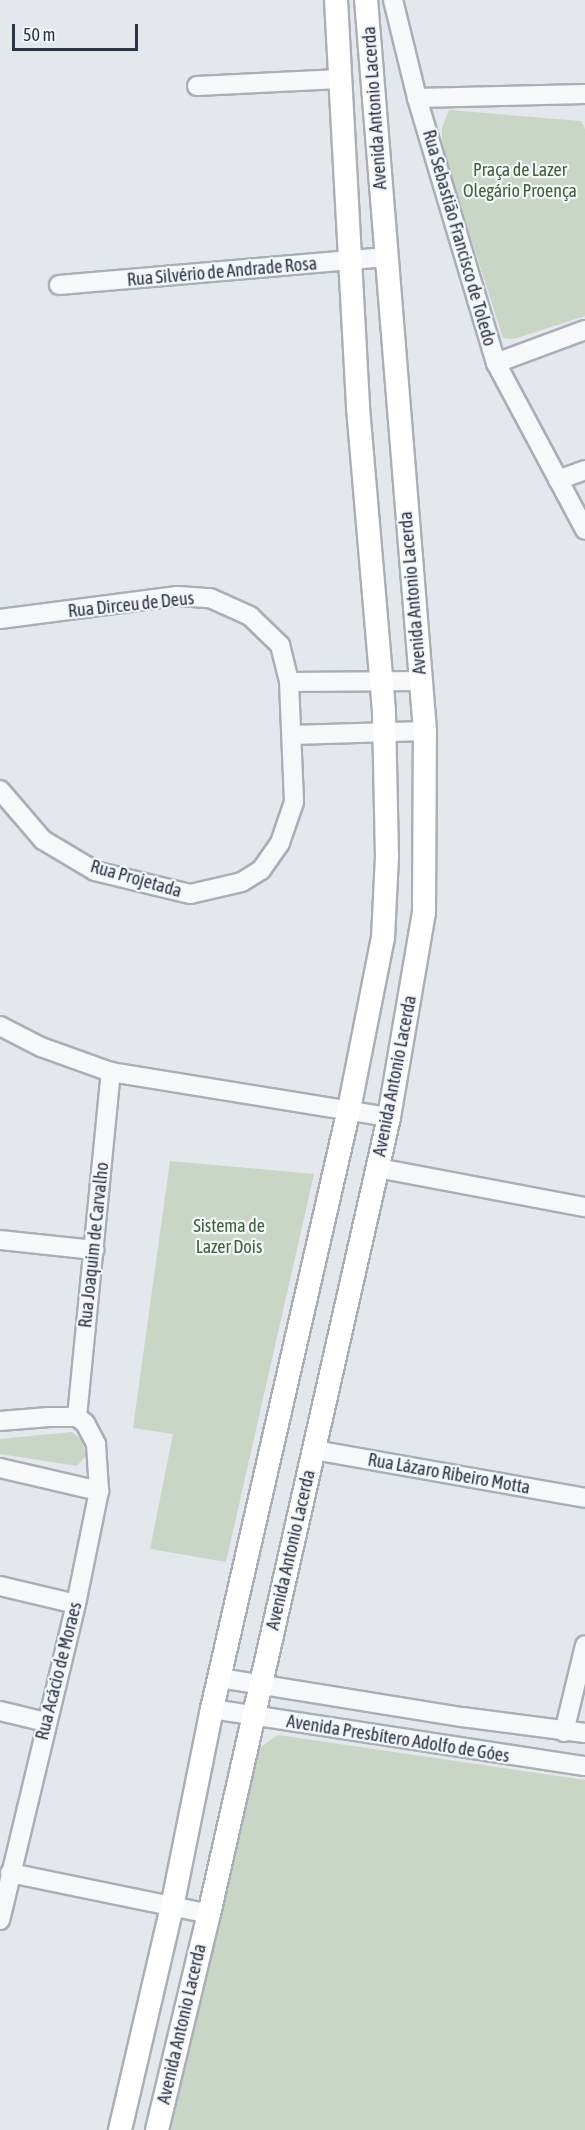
<!DOCTYPE html>
<meta charset="utf-8">
<style>
body{margin:0}
#map{position:relative;width:585px;height:2130px;overflow:hidden;background:#e4e7ec;font-family:"Asap Condensed",sans-serif}
div>[style]{position:absolute}
[style*='--x']{left:calc(var(--x)*1px);top:calc(var(--y)*1px);width:calc(var(--w)*1px);rotate:calc(var(--a)*1deg)}
.green>*{inset:0;background:#c9d6c5}
.roads{filter:drop-shadow(2px 0 #a9aeb7) drop-shadow(-2px 0 #a9aeb7) drop-shadow(0 2px #a9aeb7) drop-shadow(0 -2px #a9aeb7)}
.minor>*{height:18px;margin:-9px;padding:0 9px;transform-origin:9px;border-radius:9px;background:#f7f8fa}
.major>*{height:22px;margin:-11px;padding:0 11px;transform-origin:11px;border-radius:11px;background:#fff}
span{translate:-50% -50%;white-space:nowrap;text-align:center;line-height:1.15;-webkit-text-stroke:4.5px #f4f6f9;paint-order:stroke}
.street-label{font-size:18px;color:#2b3445}
.park-label{font-size:18px;color:#3f6138}
.scale{position:absolute;left:12px;top:24px;width:126px;height:27px;box-sizing:border-box;border:3px solid #2b3445;border-top:0;padding-left:8px;font-size:18px;line-height:21px;white-space:nowrap;color:#2b3445;-webkit-text-stroke:4px #f4f6f9;paint-order:stroke}
</style>
<div id="map">
<div class="green">
<i style="clip-path:polygon(449px 110px,581px 121px,585px 129px,585px 316px,514px 339px,503px 338px,442px 147px,442px 128px)"></i>
<i style="clip-path:polygon(170px 1161px,314px 1174px,226px 1562px,150px 1549px,173px 1434px,133px 1428px)"></i>
<i style="clip-path:polygon(72px 1432px,82px 1440px,86px 1455px,77px 1466px,0 1454px,0 1439px)"></i>
<i style="clip-path:polygon(278px 1735px,585px 1780px,585px 2130px,171px 2130px,259px 1748px)"></i>
</div>
<div class="roads">
<div class="minor">
<i style="--x:393;--y:0;--w:101;--a:76.2"></i>
<i style="--x:417;--y:98;--w:277;--a:73.4"></i>
<i style="--x:496;--y:363;--w:189;--a:61.9"></i>
<i style="--x:197;--y:86;--w:143;--a:-2.8"></i>
<i style="--x:417;--y:98;--w:168;--a:-1.4"></i>
<i style="--x:59;--y:285;--w:328;--a:-4.9"></i>
<i style="--x:496;--y:363;--w:95;--a:-20.3"></i>
<i style="--x:558;--y:480;--w:29;--a:-20"></i>
<i style="--x:0;--y:619;--w:179;--a:-7.4"></i>
<i style="--x:178;--y:596;--w:32;--a:4"></i>
<i style="--x:210;--y:598;--w:44;--a:24.2"></i>
<i style="--x:250;--y:616;--w:42;--a:44"></i>
<i style="--x:280;--y:645;--w:38;--a:76"></i>
<i style="--x:289;--y:682;--w:120;--a:87.6"></i>
<i style="--x:294;--y:802;--w:43;--a:108.9"></i>
<i style="--x:280;--y:843;--w:33;--a:125"></i>
<i style="--x:261;--y:870;--w:22;--a:148"></i>
<i style="--x:242;--y:882;--w:53;--a:167"></i>
<i style="--x:190;--y:894;--w:98;--a:-166.4"></i>
<i style="--x:95;--y:871;--w:61;--a:-149.2"></i>
<i style="--x:43;--y:840;--w:66;--a:-130.7"></i>
<i style="--x:289;--y:682;--w:132;--a:-0.4"></i>
<i style="--x:292;--y:735;--w:133;--a:-1.7"></i>
<i style="--x:0;--y:1026;--w:46;--a:27.1"></i>
<i style="--x:41;--y:1047;--w:74;--a:19.7"></i>
<i style="--x:111;--y:1072;--w:282;--a:9.2"></i>
<i style="--x:378;--y:1168;--w:211;--a:10.7"></i>
<i style="--x:0;--y:1240;--w:95;--a:6.1"></i>
<i style="--x:77;--y:1417;--w:347;--a:-84.4"></i>
<i style="--x:0;--y:1421;--w:49;--a:-4.7"></i>
<i style="--x:49;--y:1417;--w:28;--a:0"></i>
<i style="--x:77;--y:1417;--w:10;--a:37"></i>
<i style="--x:85;--y:1423;--w:24;--a:62"></i>
<i style="--x:96;--y:1444;--w:47;--a:86.3"></i>
<i style="--x:99;--y:1491;--w:115;--a:101.5"></i>
<i style="--x:76;--y:1604;--w:325;--a:103.5"></i>
<i style="--x:314;--y:1450;--w:275;--a:10"></i>
<i style="--x:0;--y:1468;--w:102;--a:13.1"></i>
<i style="--x:0;--y:1586;--w:78;--a:13.3"></i>
<i style="--x:220;--y:1678;--w:245;--a:9.2"></i>
<i style="--x:462;--y:1717;--w:124;--a:7.4"></i>
<i style="--x:212;--y:1709;--w:377;--a:8.7"></i>
<i style="--x:0;--y:1711;--w:47;--a:13.4"></i>
<i style="--x:564;--y:1732;--w:89;--a:-76.4"></i>
<i style="--x:10;--y:1873;--w:203;--a:11.6"></i>
</div>
<div class="major">
<i style="--x:120;--y:2130;--w:229;--a:-76.9"></i>
<i style="--x:172;--y:1907;--w:202;--a:-78.6"></i>
<i style="--x:212;--y:1709;--w:615;--a:-77.14"></i>
<i style="--x:349;--y:1109;--w:174;--a:-78.8"></i>
<i style="--x:383;--y:938;--w:81;--a:-87.2"></i>
<i style="--x:387;--y:857;--w:146;--a:-91.2"></i>
<i style="--x:384;--y:711;--w:306;--a:-94.9"></i>
<i style="--x:358;--y:406;--w:407;--a:-93.1"></i>
<i style="--x:157;--y:2130;--w:222;--a:-76.5"></i>
<i style="--x:209;--y:1914;--w:817;--a:-77.27"></i>
<i style="--x:389;--y:1117;--w:208;--a:-80.3"></i>
<i style="--x:424;--y:912;--w:181;--a:-89.7"></i>
<i style="--x:425;--y:731;--w:733;--a:-94.61"></i>
</div>
</div>
<div class="street-label">
<span style="left:375px;top:108px;rotate:-94deg">Avenida Antonio Lacerda</span>
<span style="left:459px;top:238px;rotate:74deg">Rua Sebastião Francisco de Toledo</span>
<span style="left:222px;top:272px;rotate:-5deg">Rua Silvério de Andrade Rosa</span>
<span style="left:413px;top:593px;rotate:-95deg">Avenida Antonio Lacerda</span>
<span style="left:131px;top:605px;rotate:-6deg">Rua Dirceu de Deus</span>
<span style="left:136px;top:879px;rotate:16deg">Rua Projetada</span>
<span style="left:395px;top:1076px;rotate:-79deg">Avenida Antonio Lacerda</span>
<span style="left:94px;top:1245px;rotate:-84deg">Rua Joaquim de Carvalho</span>
<span style="left:449px;top:1474px;rotate:10deg">Rua Lázaro Ribeiro Motta</span>
<span style="left:291px;top:1550px;rotate:-77deg">Avenida Antonio Lacerda</span>
<span style="left:59px;top:1671px;rotate:-76deg">Rua Acácio de Moraes</span>
<span style="left:398px;top:1739px;rotate:9deg">Avenida Presbítero Adolfo de Góes</span>
<span style="left:182px;top:2024px;rotate:-77deg">Avenida Antonio Lacerda</span>
</div>
<div class="park-label">
<span style="left:520px;top:181px">Praça de Lazer<br>Olegário Proença</span>
<span style="left:229px;top:1237px">Sistema de<br>Lazer Dois</span>
</div>
<div class="scale">50 m</div>
</div>
